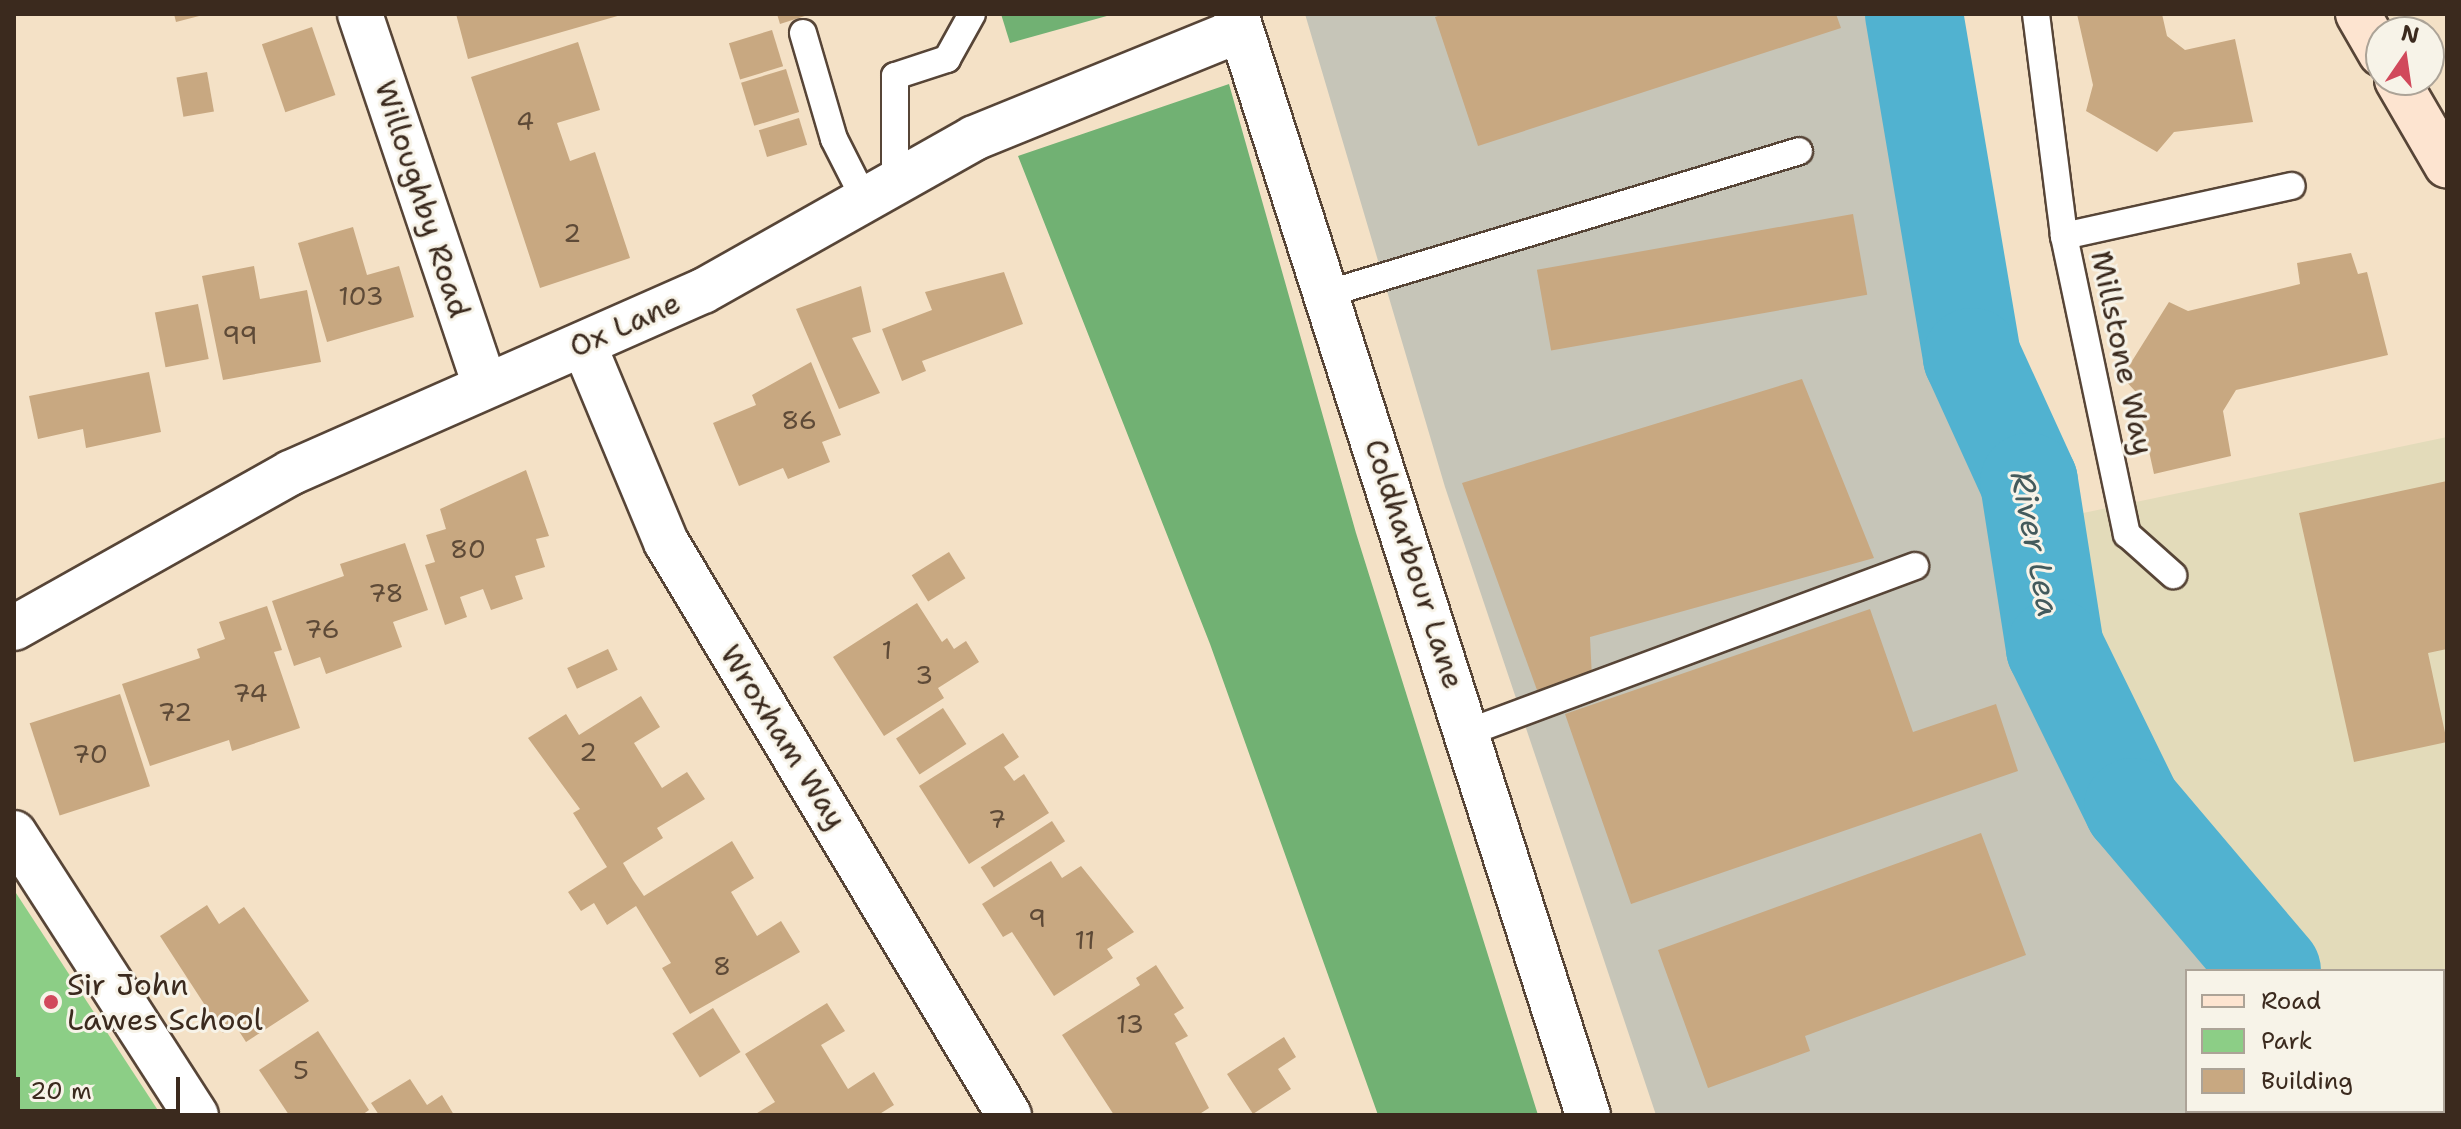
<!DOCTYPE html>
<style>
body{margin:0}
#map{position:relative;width:2461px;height:1129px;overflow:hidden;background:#f4e1c6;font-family:"Shantell Sans",sans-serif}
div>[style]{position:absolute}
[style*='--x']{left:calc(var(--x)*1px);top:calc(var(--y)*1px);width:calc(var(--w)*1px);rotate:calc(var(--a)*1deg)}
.built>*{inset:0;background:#e3dbba}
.industrial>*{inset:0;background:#c6c5b8}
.green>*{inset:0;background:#8cce86}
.forest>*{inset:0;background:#71b173}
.river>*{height:98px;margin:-49px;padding:0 49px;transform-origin:49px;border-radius:49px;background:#51b2d0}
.building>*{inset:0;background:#c8a881;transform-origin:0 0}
.roads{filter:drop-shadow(2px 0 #574537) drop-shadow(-2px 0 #574537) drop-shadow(0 2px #574537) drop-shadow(0 -2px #574537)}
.lane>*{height:26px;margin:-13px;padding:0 13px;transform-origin:13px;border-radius:13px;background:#fff}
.street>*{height:44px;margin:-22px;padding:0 22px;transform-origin:22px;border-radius:22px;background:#fff}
.secondary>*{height:44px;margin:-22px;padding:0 22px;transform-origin:22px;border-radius:22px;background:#fde4d0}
.dots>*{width:22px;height:22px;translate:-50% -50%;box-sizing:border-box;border:4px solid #f7f3e8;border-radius:50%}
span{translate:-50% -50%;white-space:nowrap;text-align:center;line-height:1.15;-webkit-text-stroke:6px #f7f3e8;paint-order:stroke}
.number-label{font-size:26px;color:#5e4a37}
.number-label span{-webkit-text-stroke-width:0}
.street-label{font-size:30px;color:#3b2a1e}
.poi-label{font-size:30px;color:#3b2a1e}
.left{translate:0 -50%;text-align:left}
.water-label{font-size:32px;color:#435a5c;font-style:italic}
.frame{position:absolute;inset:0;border:16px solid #3b2a1e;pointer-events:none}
.legend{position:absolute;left:2185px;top:969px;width:260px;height:144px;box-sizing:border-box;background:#f7f3e8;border:2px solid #aca397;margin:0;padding:10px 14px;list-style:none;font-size:24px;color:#3b2a1e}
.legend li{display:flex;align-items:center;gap:16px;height:40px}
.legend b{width:40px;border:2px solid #aca397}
.north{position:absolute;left:2365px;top:16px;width:80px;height:80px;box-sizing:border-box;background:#f7f3e8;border:2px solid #aca397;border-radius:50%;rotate:13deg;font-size:22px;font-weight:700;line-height:32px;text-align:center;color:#3b2a1e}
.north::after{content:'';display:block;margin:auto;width:28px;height:36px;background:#d1495b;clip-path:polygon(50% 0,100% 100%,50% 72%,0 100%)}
.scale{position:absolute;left:16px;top:1077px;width:164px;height:36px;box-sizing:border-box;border:4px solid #3b2a1e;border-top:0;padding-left:10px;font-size:24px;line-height:28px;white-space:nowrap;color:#3b2a1e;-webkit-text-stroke:6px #f7f3e8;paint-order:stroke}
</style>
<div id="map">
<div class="built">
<i style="clip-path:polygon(2447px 437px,2447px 1115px,2399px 1115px,2443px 1111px,2443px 971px,2321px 971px,2191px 830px,2119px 710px,2064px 517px)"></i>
</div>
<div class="industrial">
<i style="clip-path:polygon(1305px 14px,1883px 14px,1945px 359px,1998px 453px,2029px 650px,2119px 829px,2221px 971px,2187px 971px,2187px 1111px,2332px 1115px,1656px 1115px,1445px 487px)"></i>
</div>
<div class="green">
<i style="clip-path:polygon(14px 890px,161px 1115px,14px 1115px)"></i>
</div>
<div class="forest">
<i style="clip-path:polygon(1001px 14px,1114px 14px,1010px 43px)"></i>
<i style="clip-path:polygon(1229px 84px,1356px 533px,1538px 1115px,1378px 1115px,1210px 644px,1018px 156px)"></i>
</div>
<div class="river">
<i style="--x:1914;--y:14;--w:348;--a:80.4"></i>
<i style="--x:1972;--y:357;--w:137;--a:65.5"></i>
<i style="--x:2029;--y:482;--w:168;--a:81.1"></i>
<i style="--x:2055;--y:648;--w:177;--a:63.9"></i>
<i style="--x:2133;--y:807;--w:215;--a:49.7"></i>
<i style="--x:2362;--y:1111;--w:4;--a:76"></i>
</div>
<div class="building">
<i style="clip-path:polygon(174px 14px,203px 14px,203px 15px,176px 22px)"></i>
<i style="clip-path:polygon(456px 14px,621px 14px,621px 15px,468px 59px)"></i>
<i style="clip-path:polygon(777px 14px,808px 14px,808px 15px,780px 24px)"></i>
<i style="clip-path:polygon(1444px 14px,1836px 14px,1841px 28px,1478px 146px,1435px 17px)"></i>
<i style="clip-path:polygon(2077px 14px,2162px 14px,2167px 36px,2185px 50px,2235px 39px,2253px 122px,2174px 132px,2157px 152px,2086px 111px,2093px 85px)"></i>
<i style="left:312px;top:27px;width:72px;height:53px;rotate:71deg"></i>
<i style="left:772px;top:30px;width:38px;height:45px;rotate:73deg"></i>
<i style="clip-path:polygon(578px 42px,600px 110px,557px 123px,570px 161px,595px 152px,630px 258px,540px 288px,471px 77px)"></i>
<i style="left:786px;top:69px;width:45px;height:47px;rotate:73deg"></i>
<i style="left:207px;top:72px;width:40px;height:31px;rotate:80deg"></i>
<i style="left:799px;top:118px;width:28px;height:42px;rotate:73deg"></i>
<i style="left:1853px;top:214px;width:82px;height:321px;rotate:80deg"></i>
<i style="clip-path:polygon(353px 227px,367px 275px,399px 266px,414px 317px,327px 342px,298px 243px)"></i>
<i style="clip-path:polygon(2351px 253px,2358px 274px,2367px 272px,2388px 355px,2236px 390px,2223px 411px,2231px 456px,2154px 474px,2136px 392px,2122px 377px,2169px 302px,2188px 311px,2300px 284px,2297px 263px)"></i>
<i style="clip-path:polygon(254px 266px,260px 299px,307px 290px,321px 362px,223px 380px,202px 276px)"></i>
<i style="clip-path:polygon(1004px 272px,1023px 324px,922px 361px,926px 371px,902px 381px,882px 329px,932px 310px,925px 292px)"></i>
<i style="clip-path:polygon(861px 286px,871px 332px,852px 338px,880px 393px,839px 409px,796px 309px)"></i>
<i style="left:198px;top:304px;width:56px;height:44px;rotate:79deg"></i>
<i style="clip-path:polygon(811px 362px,841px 435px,822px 442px,830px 462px,788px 479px,783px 468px,739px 486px,713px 423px,756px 405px,752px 395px)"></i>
<i style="clip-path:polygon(149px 372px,161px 432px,86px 448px,83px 429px,38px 439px,29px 396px)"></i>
<i style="clip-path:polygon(1802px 379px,1874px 558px,1590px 637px,1592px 679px,1537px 690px,1462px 483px)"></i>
<i style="clip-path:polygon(526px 470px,549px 536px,536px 539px,545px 567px,515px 576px,523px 599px,491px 610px,483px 589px,460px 597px,467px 617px,445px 625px,425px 565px,435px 562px,426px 535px,446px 529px,440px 509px)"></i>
<i style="clip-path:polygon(2447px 481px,2447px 649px,2428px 653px,2447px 742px,2354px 762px,2299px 513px)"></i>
<i style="clip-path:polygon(405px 543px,428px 610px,393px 622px,402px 647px,326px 674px,320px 657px,294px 666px,272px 601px,344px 576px,340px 564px)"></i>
<i style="left:949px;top:552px;width:31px;height:44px;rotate:58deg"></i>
<i style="clip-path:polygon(917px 603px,942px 642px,947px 638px,954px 649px,966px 641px,979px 662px,938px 688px,944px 698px,884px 736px,833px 657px)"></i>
<i style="clip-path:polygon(267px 606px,282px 650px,274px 652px,300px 728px,232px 751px,229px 740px,150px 766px,122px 684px,200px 658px,197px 649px,225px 639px,219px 622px)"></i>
<i style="clip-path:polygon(1870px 609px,1913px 732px,1996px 704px,2018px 771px,1631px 904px,1565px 714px)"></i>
<i style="left:608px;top:649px;width:23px;height:45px;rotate:65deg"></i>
<i style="left:120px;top:694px;width:97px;height:95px;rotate:72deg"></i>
<i style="clip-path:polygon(641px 696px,660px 727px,634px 743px,662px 788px,687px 772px,705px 799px,657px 828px,663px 838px,623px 863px,633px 880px,644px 896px,732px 841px,754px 878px,731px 892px,757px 936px,781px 921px,800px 952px,690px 1014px,662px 968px,671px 963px,636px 906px,607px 925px,594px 903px,581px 911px,568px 892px,607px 867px,573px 813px,580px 809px,528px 738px,566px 714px,579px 735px)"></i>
<i style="left:943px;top:708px;width:43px;height:56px;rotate:57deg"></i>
<i style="clip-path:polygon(1003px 733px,1019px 757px,1004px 767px,1014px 781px,1024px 774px,1049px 813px,969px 864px,919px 786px)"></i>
<i style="left:1052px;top:821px;width:24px;height:85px;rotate:57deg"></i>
<i style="clip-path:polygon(1981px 833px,2026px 955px,1805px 1036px,1810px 1051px,1708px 1088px,1658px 950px)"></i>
<i style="clip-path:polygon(1051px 861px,1062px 878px,1081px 866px,1134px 932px,1107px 949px,1113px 958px,1054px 996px,1012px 932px,1003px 937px,982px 904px)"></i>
<i style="clip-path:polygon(207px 905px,219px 924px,244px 907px,309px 1001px,246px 1042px,235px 1025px,223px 1033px,160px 936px)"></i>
<i style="clip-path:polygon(1156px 965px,1184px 1008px,1174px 1014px,1188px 1036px,1175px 1043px,1209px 1108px,1198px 1115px,1114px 1115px,1062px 1035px,1140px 985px,1136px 978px)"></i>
<i style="clip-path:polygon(827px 1003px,845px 1031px,821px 1045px,848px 1089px,874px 1072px,894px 1105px,878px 1115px,754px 1115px,775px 1102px,745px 1054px)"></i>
<i style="left:713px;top:1008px;width:52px;height:48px;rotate:58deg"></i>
<i style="clip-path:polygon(318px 1031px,369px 1110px,362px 1115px,289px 1115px,259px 1070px)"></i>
<i style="clip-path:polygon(1284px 1037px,1296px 1057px,1278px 1069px,1291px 1089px,1253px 1114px,1227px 1074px)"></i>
<i style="clip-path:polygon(410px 1079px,427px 1105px,442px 1095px,454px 1115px,379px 1115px,371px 1103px)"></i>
</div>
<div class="roads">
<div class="lane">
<i style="--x:2036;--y:14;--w:224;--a:82.8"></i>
<i style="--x:2064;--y:236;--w:305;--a:78.1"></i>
<i style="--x:2127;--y:534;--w:62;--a:41.7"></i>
<i style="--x:803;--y:33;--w:110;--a:73.7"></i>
<i style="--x:834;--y:139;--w:68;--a:63.1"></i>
<i style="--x:895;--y:183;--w:107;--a:-90"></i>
<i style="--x:895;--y:76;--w:55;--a:-18.1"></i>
<i style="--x:947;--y:59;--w:51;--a:-60.9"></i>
<i style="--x:2064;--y:236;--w:233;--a:-12.4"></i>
<i style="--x:1326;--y:294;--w:494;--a:-16.8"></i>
<i style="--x:1469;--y:732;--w:476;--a:-20.4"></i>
</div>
<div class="street">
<i style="--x:360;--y:14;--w:389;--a:71.4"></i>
<i style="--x:1236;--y:14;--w:1156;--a:72.27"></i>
<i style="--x:584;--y:345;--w:213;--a:67.4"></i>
<i style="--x:666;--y:542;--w:668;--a:59.1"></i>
<i style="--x:14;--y:628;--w:317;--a:-29.3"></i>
<i style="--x:290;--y:473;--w:451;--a:-23.8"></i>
<i style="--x:703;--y:291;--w:311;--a:-29.4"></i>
<i style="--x:974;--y:138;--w:287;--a:-22.1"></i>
<i style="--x:14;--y:833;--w:336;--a:57.2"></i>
</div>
<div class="secondary">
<i style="--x:2358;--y:14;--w:46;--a:60.1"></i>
<i style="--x:2397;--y:80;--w:99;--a:59.8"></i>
</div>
</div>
<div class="dots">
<i style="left:51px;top:1002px;background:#d1495b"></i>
</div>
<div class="number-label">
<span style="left:525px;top:121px">4</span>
<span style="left:572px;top:233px">2</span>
<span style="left:361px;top:296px">103</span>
<span style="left:240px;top:335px">99</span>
<span style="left:799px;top:420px">86</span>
<span style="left:468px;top:549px">80</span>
<span style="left:386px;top:593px">78</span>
<span style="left:322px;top:629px">76</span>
<span style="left:887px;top:650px">1</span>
<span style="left:924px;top:675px">3</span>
<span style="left:250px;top:693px">74</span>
<span style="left:175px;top:712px">72</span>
<span style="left:588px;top:752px">2</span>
<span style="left:90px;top:754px">70</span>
<span style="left:997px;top:819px">7</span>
<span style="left:1037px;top:918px">9</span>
<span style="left:1085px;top:940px">11</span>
<span style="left:722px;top:966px">8</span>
<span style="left:1130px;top:1024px">13</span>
<span style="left:301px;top:1070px">5</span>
</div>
<div class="street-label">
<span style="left:422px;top:199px;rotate:72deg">Willoughby Road</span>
<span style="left:625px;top:325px;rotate:-24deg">Ox Lane</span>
<span style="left:2122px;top:353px;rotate:78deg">Millstone Way</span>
<span style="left:1414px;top:564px;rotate:72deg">Coldharbour Lane</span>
<span style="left:783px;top:737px;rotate:58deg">Wroxham Way</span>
</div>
<div class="poi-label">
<span class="left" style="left:67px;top:1002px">Sir John<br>Lawes School</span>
</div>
<div class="water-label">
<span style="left:2035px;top:544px;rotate:79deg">River Lea</span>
</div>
<div class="frame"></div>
<ul class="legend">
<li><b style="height:10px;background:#fde4d0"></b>Road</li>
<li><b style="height:22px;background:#8cce86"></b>Park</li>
<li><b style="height:22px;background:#c8a881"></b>Building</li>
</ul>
<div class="north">N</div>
<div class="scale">20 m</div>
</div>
